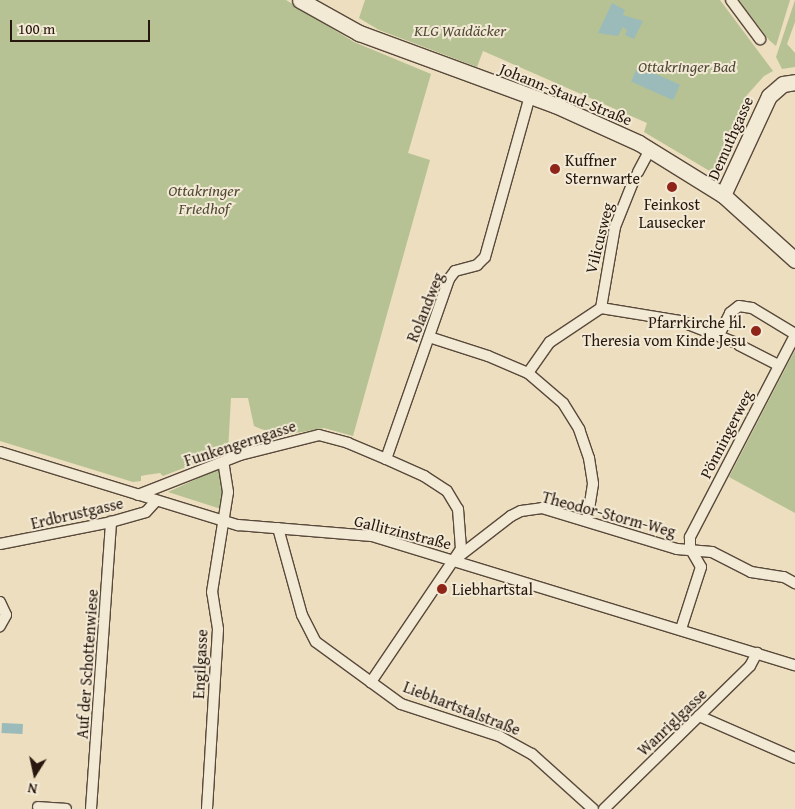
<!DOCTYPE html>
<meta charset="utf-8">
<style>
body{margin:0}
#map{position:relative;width:795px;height:809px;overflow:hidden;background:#ecdebe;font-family:"Gentium Book Plus",serif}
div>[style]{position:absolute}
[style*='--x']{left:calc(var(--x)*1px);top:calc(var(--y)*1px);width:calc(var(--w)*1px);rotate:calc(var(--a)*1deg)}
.green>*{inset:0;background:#b6c293;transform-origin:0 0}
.water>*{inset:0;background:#9abbb9;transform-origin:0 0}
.roads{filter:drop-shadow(1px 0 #58493b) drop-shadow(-1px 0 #58493b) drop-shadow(0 1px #58493b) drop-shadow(0 -1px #58493b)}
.street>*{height:10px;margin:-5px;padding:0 5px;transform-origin:5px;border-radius:5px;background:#f3ead5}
.secondary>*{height:15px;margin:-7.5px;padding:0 7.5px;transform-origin:7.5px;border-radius:7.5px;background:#f3ead5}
.dots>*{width:14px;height:14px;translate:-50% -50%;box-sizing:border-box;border:2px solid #f3ead5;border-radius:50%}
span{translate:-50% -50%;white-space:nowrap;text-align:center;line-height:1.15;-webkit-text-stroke:4px #f3ead5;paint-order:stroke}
.park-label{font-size:16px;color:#524a37;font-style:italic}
.street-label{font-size:16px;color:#27170f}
.poi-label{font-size:16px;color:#27170f}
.left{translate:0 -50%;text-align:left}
.right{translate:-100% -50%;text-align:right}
.north{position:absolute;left:10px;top:749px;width:50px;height:50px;-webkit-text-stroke:4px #f3ead5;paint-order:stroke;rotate:190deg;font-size:14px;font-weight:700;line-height:20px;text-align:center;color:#27170f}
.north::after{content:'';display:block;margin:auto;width:18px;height:22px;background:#27170f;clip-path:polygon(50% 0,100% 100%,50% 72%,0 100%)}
.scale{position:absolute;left:10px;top:20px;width:140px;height:22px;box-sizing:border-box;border:2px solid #27170f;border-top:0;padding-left:6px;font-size:15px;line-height:18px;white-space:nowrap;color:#27170f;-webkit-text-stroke:4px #f3ead5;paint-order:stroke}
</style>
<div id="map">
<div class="green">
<i style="clip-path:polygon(0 0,286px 0,354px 42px,431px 74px,408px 153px,430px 160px,353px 436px,324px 428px,285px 435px,261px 429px,254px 426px,248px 398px,231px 398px,228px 451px,163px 476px,160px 473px,146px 475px,141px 476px,141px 481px,133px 482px,0 441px)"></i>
<i style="clip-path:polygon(365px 0,720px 0,773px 71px,764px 76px,747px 95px,713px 173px,644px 132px,647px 123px,483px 51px,477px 67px,379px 30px,359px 18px)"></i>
<i style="clip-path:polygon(739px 0,790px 0,776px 46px,769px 40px)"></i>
<i style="clip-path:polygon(795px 0,795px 22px,787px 44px,795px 53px,795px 67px,782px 69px,776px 57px)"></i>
<i style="left:510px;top:69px;width:27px;height:9px;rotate:22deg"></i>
<i style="clip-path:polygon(795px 350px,795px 513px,729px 477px)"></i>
<i style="clip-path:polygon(216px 470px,220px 471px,224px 493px,221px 509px,168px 492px)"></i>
</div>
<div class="water">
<i style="clip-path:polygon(612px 3px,625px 10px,623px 15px,643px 21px,634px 39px,625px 35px,627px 30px,623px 27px,618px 36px,598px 33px)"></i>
<i style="left:638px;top:66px;width:46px;height:17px;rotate:24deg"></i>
<i style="left:2px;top:723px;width:21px;height:10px;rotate:3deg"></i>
</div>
<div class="roads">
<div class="street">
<i style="--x:731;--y:0;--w:49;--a:53.4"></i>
<i style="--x:638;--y:172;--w:26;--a:-62"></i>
<i style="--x:601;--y:308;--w:82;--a:-80.2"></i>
<i style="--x:615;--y:227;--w:54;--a:-68.2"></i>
<i style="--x:719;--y:335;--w:25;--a:-63"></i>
<i style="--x:730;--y:313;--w:11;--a:-38"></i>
<i style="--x:739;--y:306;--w:13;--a:9"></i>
<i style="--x:752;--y:308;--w:50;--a:31.2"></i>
<i style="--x:429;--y:337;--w:62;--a:17.9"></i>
<i style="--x:488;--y:356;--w:43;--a:23"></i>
<i style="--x:528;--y:373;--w:46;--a:40.6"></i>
<i style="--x:563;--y:403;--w:31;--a:58"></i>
<i style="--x:579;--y:429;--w:31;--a:71"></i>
<i style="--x:589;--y:458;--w:26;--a:81"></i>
<i style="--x:593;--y:484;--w:37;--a:99"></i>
<i style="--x:739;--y:345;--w:44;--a:27.1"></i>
<i style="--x:528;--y:373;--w:38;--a:-55"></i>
<i style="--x:550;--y:342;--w:61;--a:-33.7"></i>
<i style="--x:601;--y:308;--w:80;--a:9.3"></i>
<i style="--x:680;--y:321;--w:58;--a:21.3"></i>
<i style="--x:0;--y:452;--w:249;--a:17.1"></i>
<i style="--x:238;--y:525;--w:134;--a:4.7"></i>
<i style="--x:372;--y:536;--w:442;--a:17"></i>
<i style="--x:386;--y:459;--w:191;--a:-70.7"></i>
<i style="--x:449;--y:279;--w:10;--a:-53"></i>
<i style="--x:455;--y:271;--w:23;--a:-15"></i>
<i style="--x:477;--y:265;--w:11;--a:-45"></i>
<i style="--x:485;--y:257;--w:167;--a:-74.4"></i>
<i style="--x:138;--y:495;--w:110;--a:-21.4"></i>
<i style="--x:240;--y:455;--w:81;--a:-14.2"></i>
<i style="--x:319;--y:435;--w:30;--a:15"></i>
<i style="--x:348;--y:443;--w:41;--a:22.8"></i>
<i style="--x:386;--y:459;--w:42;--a:24.1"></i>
<i style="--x:424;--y:476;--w:27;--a:33"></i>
<i style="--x:447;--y:491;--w:21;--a:59"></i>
<i style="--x:458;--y:509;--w:40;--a:85.7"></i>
<i style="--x:461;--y:549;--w:161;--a:124.1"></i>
<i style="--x:278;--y:528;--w:90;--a:74.6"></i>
<i style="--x:302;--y:615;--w:30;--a:63"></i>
<i style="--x:316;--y:642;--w:105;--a:36.1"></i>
<i style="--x:401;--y:704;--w:103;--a:18.1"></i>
<i style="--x:499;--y:736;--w:38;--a:29"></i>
<i style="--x:532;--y:754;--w:82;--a:42"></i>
<i style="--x:0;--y:544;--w:113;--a:-11.2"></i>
<i style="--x:111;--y:522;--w:36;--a:-16"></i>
<i style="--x:146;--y:512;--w:15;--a:-48"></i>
<i style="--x:690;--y:548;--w:11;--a:-90"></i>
<i style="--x:690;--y:537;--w:228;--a:-62.5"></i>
<i style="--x:458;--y:557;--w:67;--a:-37.7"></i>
<i style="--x:511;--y:516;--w:11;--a:-27"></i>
<i style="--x:521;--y:511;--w:21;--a:-8"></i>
<i style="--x:542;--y:508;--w:141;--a:16.9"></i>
<i style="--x:677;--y:549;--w:35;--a:5"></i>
<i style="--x:712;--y:552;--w:44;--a:27.1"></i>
<i style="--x:751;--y:572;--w:33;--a:9"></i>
<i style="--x:784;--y:577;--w:13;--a:29"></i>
<i style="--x:0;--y:602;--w:14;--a:65"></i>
<i style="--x:6;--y:615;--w:13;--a:119"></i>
<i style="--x:681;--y:629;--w:65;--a:-72.1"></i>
<i style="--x:701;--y:567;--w:22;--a:-120"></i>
<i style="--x:699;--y:716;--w:105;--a:23.6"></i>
<i style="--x:38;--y:807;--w:28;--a:4"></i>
<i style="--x:91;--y:809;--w:288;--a:-86"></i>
<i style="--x:207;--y:809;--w:180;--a:-86.5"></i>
<i style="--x:218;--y:629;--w:37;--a:-99"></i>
<i style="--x:212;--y:592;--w:101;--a:-80.9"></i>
<i style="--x:228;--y:492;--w:30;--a:-99"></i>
<i style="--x:604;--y:809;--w:204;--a:-44.4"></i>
<i style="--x:750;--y:666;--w:15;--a:-62"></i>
</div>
<div class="secondary">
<i style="--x:300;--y:0;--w:68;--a:29.2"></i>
<i style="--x:359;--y:33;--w:209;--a:20.2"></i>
<i style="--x:555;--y:105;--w:92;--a:24.3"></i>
<i style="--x:639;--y:143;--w:99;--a:31.8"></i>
<i style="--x:723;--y:195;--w:97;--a:42.1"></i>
<i style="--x:723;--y:195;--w:109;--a:-65.1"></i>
<i style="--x:769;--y:96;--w:18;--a:-41"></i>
<i style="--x:783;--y:84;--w:12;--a:-9"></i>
</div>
</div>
<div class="dots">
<i style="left:555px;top:169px;background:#8f2418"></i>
<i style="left:672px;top:187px;background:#8f2418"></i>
<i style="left:756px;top:331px;background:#8f2418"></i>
<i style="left:442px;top:589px;background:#8f2418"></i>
</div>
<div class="park-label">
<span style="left:460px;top:30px">KLG Waidäcker</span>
<span style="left:687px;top:66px">Ottakringer Bad</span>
<span style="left:204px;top:199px">Ottakringer<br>Friedhof</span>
</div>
<div class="street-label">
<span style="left:566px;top:94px;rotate:22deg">Johann-Staud-Straße</span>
<span style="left:730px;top:138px;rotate:-66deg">Demuthgasse</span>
<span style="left:599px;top:238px;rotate:-76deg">Vilicusweg</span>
<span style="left:425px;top:307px;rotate:-68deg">Rolandweg</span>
<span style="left:726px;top:434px;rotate:-63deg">Pönningerweg</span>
<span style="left:240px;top:443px;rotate:-18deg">Funkengerngasse</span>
<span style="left:77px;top:513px;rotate:-13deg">Erdbrustgasse</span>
<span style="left:609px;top:514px;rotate:15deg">Theodor-Storm-Weg</span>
<span style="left:403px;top:532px;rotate:14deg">Gallitzinstraße</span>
<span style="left:87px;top:664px;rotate:-86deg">Auf der Schottenwiese</span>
<span style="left:200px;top:664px;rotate:-87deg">Engilgasse</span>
<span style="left:462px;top:708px;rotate:21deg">Liebhartstalstraße</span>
<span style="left:672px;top:722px;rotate:-44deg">Wanriglgasse</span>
</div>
<div class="poi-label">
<span class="left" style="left:565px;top:169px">Kuffner<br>Sternwarte</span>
<span style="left:672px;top:213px">Feinkost<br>Lausecker</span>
<span class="right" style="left:746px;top:331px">Pfarrkirche hl.<br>Theresia vom Kinde Jesu</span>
<span class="left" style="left:452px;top:589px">Liebhartstal</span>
</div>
<div class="north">N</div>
<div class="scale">100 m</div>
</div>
